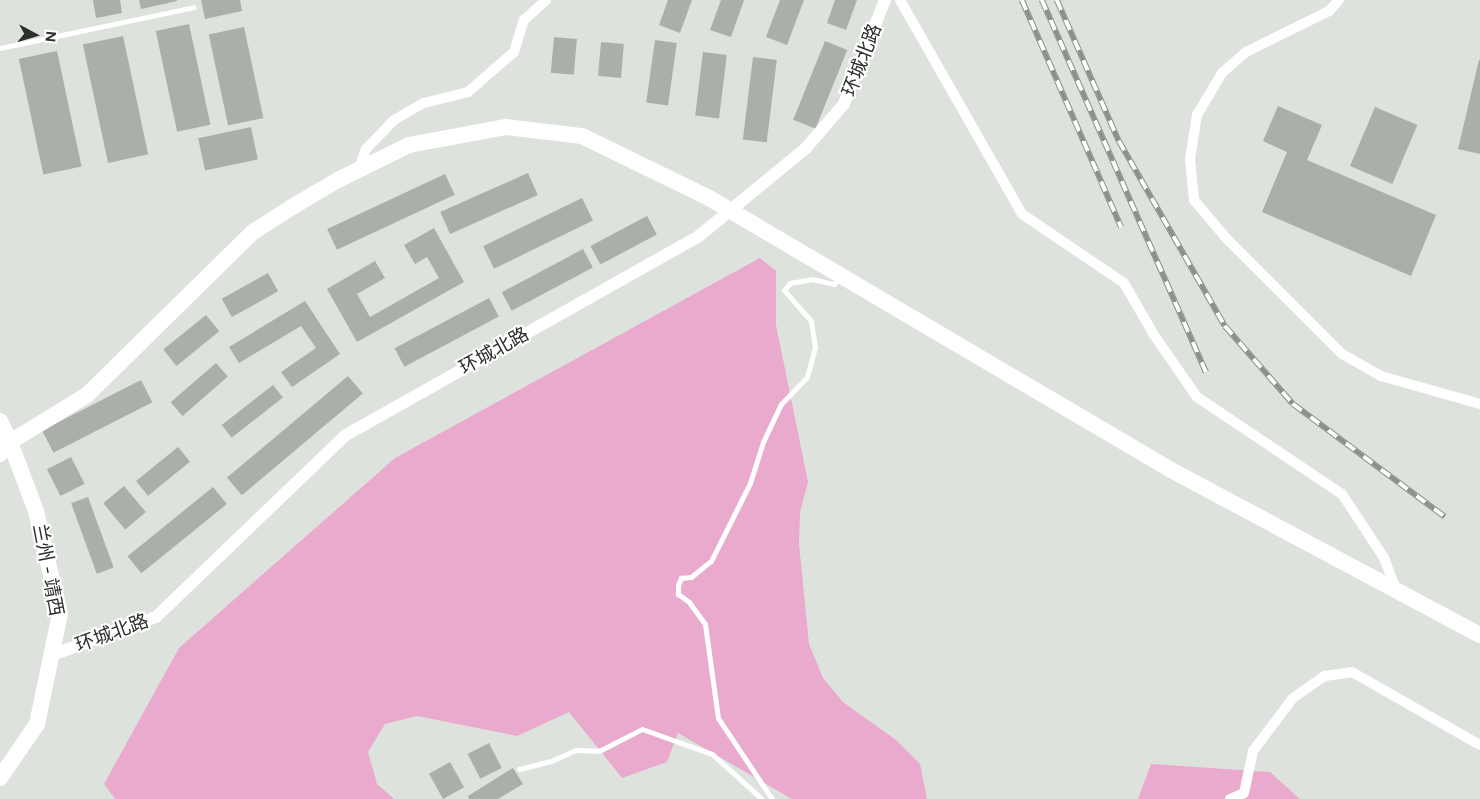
<!DOCTYPE html>
<meta charset="utf-8">
<style>
body{margin:0}
#map{position:relative;width:1480px;height:799px;overflow:hidden;background:#dde2dd;font-family:Figtree,"Noto Sans SC",sans-serif}
div>[style]{position:absolute}
[style*='--x']{left:calc(var(--x)*1px);top:calc(var(--y)*1px);width:calc(var(--w)*1px);rotate:calc(var(--a)*1deg)}
.green>*{inset:0;background:#eaaacd}
.building>*{inset:0;background:#aaafa9;transform-origin:0 0}
.service>*{height:5px;margin:-2.5px;padding:0 2.5px;transform-origin:2.5px;border-radius:2.5px;background:#fff}
.minor>*{height:10px;margin:-5px;padding:0 5px;transform-origin:5px;border-radius:5px;background:#fff}
.tertiary>*{height:12px;margin:-6px;padding:0 6px;transform-origin:6px;border-radius:6px;background:#fff}
.primary>*{height:16px;margin:-8px;padding:0 8px;transform-origin:8px;border-radius:8px;background:#fff}
.trunk>*{height:16px;margin:-8px;padding:0 8px;transform-origin:8px;border-radius:8px;background:#fff}
.rail>*{height:5.5px;margin-top:-2.75px;transform-origin:0;background:repeating-linear-gradient(90deg,#fff 0 11px,#8c908c 0 22px);box-sizing:border-box;border-block:1px solid #8c908c}
span{translate:-50% -50%;white-space:nowrap;text-align:center;line-height:1.15;-webkit-text-stroke:4px #fff;paint-order:stroke}
.street-label{font-size:19px;color:#2d2f2d}
.north{position:absolute;left:10px;top:10px;width:50px;height:50px;-webkit-text-stroke:4px #fff;paint-order:stroke;rotate:96deg;font-size:14px;font-weight:700;line-height:20px;text-align:center;color:#2d2f2d}
.north::after{content:'';display:block;margin:auto;width:18px;height:22px;background:#2d2f2d;clip-path:polygon(50% 0,100% 100%,50% 72%,0 100%)}
</style>
<div id="map">
<div class="green">
<i style="clip-path:polygon(760px 258px,776px 271px,776px 325px,808px 482px,800px 512px,799px 544px,809px 644px,823px 678px,843px 702px,896px 740px,920px 764px,927px 799px,792px 799px,678px 733px,667px 762px,622px 778px,569px 712px,517px 736px,417px 716px,385px 724px,368px 752px,377px 784px,394px 799px,115px 799px,104px 784px,179px 648px,395px 458px)"></i>
<i style="clip-path:polygon(1151px 764px,1270px 772px,1300px 799px,1138px 799px)"></i>
</div>
<div class="building">
<i style="clip-path:polygon(93px 0,120px 0,122px 13px,96px 18px)"></i>
<i style="clip-path:polygon(139px 0,177px 0,177px 1px,141px 9px)"></i>
<i style="clip-path:polygon(201px 0,240px 0,242px 11px,205px 19px)"></i>
<i style="clip-path:polygon(668px 0,692px 0,680px 33px,659px 25px)"></i>
<i style="clip-path:polygon(721px 0,744px 0,731px 37px,710px 30px)"></i>
<i style="clip-path:polygon(780px 0,804px 0,787px 45px,766px 37px)"></i>
<i style="clip-path:polygon(835px 0,857px 0,846px 30px,827px 23px)"></i>
<i style="left:189px;top:24px;width:103px;height:34px;rotate:78deg"></i>
<i style="left:244px;top:27px;width:93px;height:36px;rotate:78deg"></i>
<i style="left:123px;top:36px;width:121px;height:41px;rotate:78deg"></i>
<i style="left:554px;top:37px;width:23px;height:36px;rotate:5deg"></i>
<i style="left:655px;top:40px;width:22px;height:63px;rotate:8deg"></i>
<i style="left:825px;top:41px;width:24px;height:85px;rotate:22deg"></i>
<i style="left:601px;top:42px;width:23px;height:34px;rotate:5deg"></i>
<i style="left:57px;top:51px;width:118px;height:39px;rotate:78deg"></i>
<i style="left:703px;top:52px;width:24px;height:64px;rotate:7deg"></i>
<i style="left:753px;top:57px;width:24px;height:83px;rotate:7deg"></i>
<i style="clip-path:polygon(1479px 60px,1480px 60px,1480px 154px,1458px 149px)"></i>
<i style="clip-path:polygon(1278px 106px,1322px 125px,1307px 160px,1436px 215px,1411px 276px,1262px 212px,1287px 152px,1263px 141px)"></i>
<i style="left:1375px;top:107px;width:46px;height:64px;rotate:23deg"></i>
<i style="left:251px;top:127px;width:33px;height:54px;rotate:78deg"></i>
<i style="left:528px;top:173px;width:24px;height:96px;rotate:66deg"></i>
<i style="left:445px;top:174px;width:23px;height:130px;rotate:65deg"></i>
<i style="left:582px;top:198px;width:25px;height:110px;rotate:64deg"></i>
<i style="left:647px;top:216px;width:21px;height:64px;rotate:62deg"></i>
<i style="clip-path:polygon(434px 228px,464px 282px,357px 342px,327px 289px,375px 261px,385px 278px,357px 294px,370px 317px,439px 278px,427px 257px,415px 264px,404px 245px)"></i>
<i style="left:583px;top:249px;width:21px;height:92px;rotate:62deg"></i>
<i style="left:268px;top:273px;width:21px;height:53px;rotate:61deg"></i>
<i style="left:489px;top:298px;width:21px;height:107px;rotate:62deg"></i>
<i style="clip-path:polygon(305px 301px,340px 354px,292px 387px,281px 372px,316px 348px,301px 326px,239px 363px,229px 347px)"></i>
<i style="left:206px;top:315px;width:21px;height:55px;rotate:51deg"></i>
<i style="left:216px;top:363px;width:18px;height:60px;rotate:49deg"></i>
<i style="left:348px;top:376px;width:23px;height:158px;rotate:50deg"></i>
<i style="left:141px;top:380px;width:25px;height:111px;rotate:63deg"></i>
<i style="left:273px;top:385px;width:16px;height:65px;rotate:52deg"></i>
<i style="left:178px;top:447px;width:19px;height:54px;rotate:51deg"></i>
<i style="left:71px;top:457px;width:30px;height:27px;rotate:63deg"></i>
<i style="left:124px;top:486px;width:34px;height:27px;rotate:50deg"></i>
<i style="left:213px;top:487px;width:22px;height:110px;rotate:51deg"></i>
<i style="left:88px;top:497px;width:75px;height:18px;rotate:70deg"></i>
<i style="left:489px;top:743px;width:28px;height:24px;rotate:63deg"></i>
<i style="left:450px;top:762px;width:29px;height:24px;rotate:61deg"></i>
<i style="clip-path:polygon(513px 768px,523px 784px,498px 799px,469px 799px,468px 796px)"></i>
</div>
<div class="service">
<i style="--x:0;--y:48;--w:198;--a:-11.9"></i>
<i style="--x:519;--y:769;--w:33;--a:-14"></i>
<i style="--x:551;--y:761;--w:27;--a:-24"></i>
<i style="--x:576;--y:750;--w:23;--a:2"></i>
<i style="--x:599;--y:751;--w:48;--a:-27.1"></i>
<i style="--x:642;--y:729;--w:74;--a:19.7"></i>
<i style="--x:712;--y:754;--w:67;--a:42"></i>
<i style="--x:772;--y:799;--w:97;--a:-123.7"></i>
<i style="--x:718;--y:718;--w:95;--a:-97.9"></i>
<i style="--x:705;--y:624;--w:27;--a:-126"></i>
<i style="--x:689;--y:602;--w:14;--a:-144"></i>
<i style="--x:678;--y:594;--w:9;--a:-90"></i>
<i style="--x:678;--y:585;--w:8;--a:-67"></i>
<i style="--x:681;--y:578;--w:10;--a:-6"></i>
<i style="--x:691;--y:577;--w:26;--a:-39"></i>
<i style="--x:711;--y:561;--w:87;--a:-63.4"></i>
<i style="--x:750;--y:483;--w:43;--a:-72.4"></i>
<i style="--x:763;--y:442;--w:42;--a:-64.7"></i>
<i style="--x:781;--y:404;--w:37;--a:-46"></i>
<i style="--x:807;--y:377;--w:31;--a:-75"></i>
<i style="--x:815;--y:347;--w:26;--a:-99"></i>
<i style="--x:811;--y:321;--w:41;--a:-131.1"></i>
<i style="--x:784;--y:290;--w:9;--a:-49"></i>
<i style="--x:790;--y:283;--w:22;--a:-10"></i>
<i style="--x:812;--y:279;--w:23;--a:13"></i>
<i style="--x:834;--y:284;--w:8;--a:-50"></i>
</div>
<div class="minor">
<i style="--x:900;--y:0;--w:246;--a:60.3"></i>
<i style="--x:1022;--y:214;--w:123;--a:34.1"></i>
<i style="--x:1124;--y:283;--w:60;--a:60"></i>
<i style="--x:1154;--y:335;--w:75;--a:55.3"></i>
<i style="--x:1197;--y:397;--w:174;--a:33.8"></i>
<i style="--x:1342;--y:494;--w:77;--a:56.7"></i>
<i style="--x:1384;--y:558;--w:34;--a:69"></i>
<i style="--x:1339;--y:0;--w:15;--a:132"></i>
<i style="--x:1329;--y:11;--w:93;--a:153.7"></i>
<i style="--x:1246;--y:52;--w:32;--a:139"></i>
<i style="--x:1222;--y:73;--w:49;--a:120.8"></i>
<i style="--x:1197;--y:115;--w:45;--a:99"></i>
<i style="--x:1190;--y:159;--w:41;--a:84.4"></i>
<i style="--x:1194;--y:200;--w:51;--a:49.8"></i>
<i style="--x:1227;--y:239;--w:163;--a:45"></i>
<i style="--x:1342;--y:354;--w:45;--a:29.4"></i>
<i style="--x:1381;--y:376;--w:103;--a:15.8"></i>
<i style="--x:359;--y:169;--w:21;--a:-71"></i>
<i style="--x:366;--y:149;--w:40;--a:-46"></i>
<i style="--x:394;--y:120;--w:34;--a:-30"></i>
<i style="--x:424;--y:103;--w:45;--a:-14"></i>
<i style="--x:468;--y:92;--w:61;--a:-41"></i>
<i style="--x:514;--y:52;--w:34;--a:-73"></i>
<i style="--x:524;--y:20;--w:30;--a:-42"></i>
<i style="--x:1230;--y:799;--w:15;--a:-23"></i>
<i style="--x:1244;--y:793;--w:43;--a:-77.9"></i>
<i style="--x:1253;--y:751;--w:66;--a:-53"></i>
<i style="--x:1293;--y:698;--w:39;--a:-35"></i>
<i style="--x:1325;--y:676;--w:27;--a:-8"></i>
<i style="--x:1352;--y:672;--w:147;--a:29.7"></i>
</div>
<div class="tertiary">
<i style="--x:52;--y:655;--w:111;--a:-20.1"></i>
<i style="--x:156;--y:617;--w:263;--a:-43.8"></i>
<i style="--x:346;--y:435;--w:405;--a:-29.4"></i>
<i style="--x:699;--y:236;--w:139;--a:-39.4"></i>
<i style="--x:806;--y:148;--w:58;--a:-49.2"></i>
<i style="--x:844;--y:104;--w:112;--a:-68.5"></i>
</div>
<div class="primary">
<i style="--x:0;--y:421;--w:23;--a:65"></i>
<i style="--x:0;--y:454;--w:16;--a:-50"></i>
</div>
<div class="trunk">
<i style="--x:0;--y:778;--w:65;--a:-55.6"></i>
<i style="--x:37;--y:724;--w:112;--a:-78.2"></i>
<i style="--x:60;--y:614;--w:106;--a:-103.1"></i>
<i style="--x:36;--y:511;--w:74;--a:-110.6"></i>
<i style="--x:10;--y:442;--w:90;--a:-31.4"></i>
<i style="--x:87;--y:395;--w:233;--a:-44.5"></i>
<i style="--x:253;--y:232;--w:46;--a:-32.7"></i>
<i style="--x:292;--y:207;--w:53;--a:-30.4"></i>
<i style="--x:338;--y:180;--w:79;--a:-26.2"></i>
<i style="--x:409;--y:145;--w:99;--a:-10.5"></i>
<i style="--x:506;--y:127;--w:77;--a:6.8"></i>
<i style="--x:582;--y:136;--w:141;--a:26"></i>
<i style="--x:709;--y:198;--w:536;--a:30.49"></i>
<i style="--x:1171;--y:470;--w:350;--a:28.1"></i>
</div>
<div class="rail">
<i style="--x:1022;--y:0;--w:248;--a:66.4"></i>
<i style="--x:1042;--y:0;--w:407;--a:66.2"></i>
<i style="--x:1057;--y:0;--w:154;--a:66.3"></i>
<i style="--x:1119;--y:141;--w:213;--a:60.2"></i>
<i style="--x:1225;--y:326;--w:103;--a:48.9"></i>
<i style="--x:1293;--y:404;--w:189;--a:36.6"></i>
</div>
<div class="street-label">
<span style="left:862px;top:60px;rotate:-69deg">环城北路</span>
<span style="left:494px;top:351px;rotate:-29deg">环城北路</span>
<span style="left:48px;top:570px;rotate:79deg">兰州 - 靖西</span>
<span style="left:112px;top:633px;rotate:-20deg">环城北路</span>
</div>
<div class="north">N</div>
</div>
